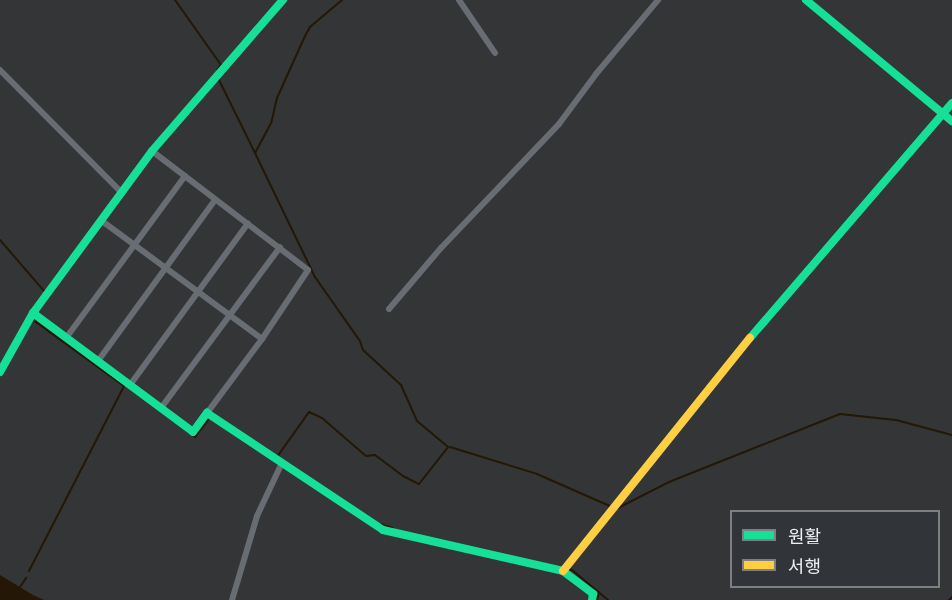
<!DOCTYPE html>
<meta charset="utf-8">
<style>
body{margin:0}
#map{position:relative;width:952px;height:600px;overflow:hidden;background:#333537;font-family:Inter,"Noto Sans KR",sans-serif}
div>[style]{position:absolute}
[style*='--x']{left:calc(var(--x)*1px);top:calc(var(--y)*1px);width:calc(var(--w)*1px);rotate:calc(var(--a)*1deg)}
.water>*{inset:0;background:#241705}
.stream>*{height:2px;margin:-1px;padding:0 1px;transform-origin:1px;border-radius:1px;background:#241705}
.street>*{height:6px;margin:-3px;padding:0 3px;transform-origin:3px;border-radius:3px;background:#686c73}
.fast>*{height:8px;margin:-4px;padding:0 4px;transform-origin:4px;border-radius:4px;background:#16e098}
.slow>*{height:8px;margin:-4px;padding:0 4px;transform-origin:4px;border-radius:4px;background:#ffcf43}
span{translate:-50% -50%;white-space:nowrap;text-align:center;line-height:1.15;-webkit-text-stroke:6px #313439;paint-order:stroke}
.legend{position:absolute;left:730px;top:510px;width:210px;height:78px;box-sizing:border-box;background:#313439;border:2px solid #7d7f83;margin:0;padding:8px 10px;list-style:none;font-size:18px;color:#eef0f3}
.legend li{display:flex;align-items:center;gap:12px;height:30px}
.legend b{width:30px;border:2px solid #7d7f83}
</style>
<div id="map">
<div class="water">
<i style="clip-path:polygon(0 575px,33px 595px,44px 600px,0 600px)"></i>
</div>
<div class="stream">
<i style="--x:175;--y:0;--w:80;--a:54.7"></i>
<i style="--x:221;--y:65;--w:6;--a:129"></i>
<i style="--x:342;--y:0;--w:42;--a:139.8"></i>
<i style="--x:310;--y:27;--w:10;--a:119"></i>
<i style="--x:305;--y:36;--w:68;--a:114.3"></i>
<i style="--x:277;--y:98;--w:26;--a:103"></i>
<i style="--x:271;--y:123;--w:34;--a:118"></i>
<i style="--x:255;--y:153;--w:138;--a:64.2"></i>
<i style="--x:315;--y:277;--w:78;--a:54.9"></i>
<i style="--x:360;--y:341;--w:9;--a:72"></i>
<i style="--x:363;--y:350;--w:52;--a:42.6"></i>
<i style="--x:401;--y:385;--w:39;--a:66"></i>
<i style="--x:417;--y:421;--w:39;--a:40"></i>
<i style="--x:218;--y:78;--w:84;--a:63.7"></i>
<i style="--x:0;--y:240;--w:67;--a:49.2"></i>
<i style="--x:192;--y:435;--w:4;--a:34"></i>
<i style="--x:195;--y:437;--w:23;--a:-52"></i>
<i style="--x:450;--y:447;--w:91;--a:17.2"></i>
<i style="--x:537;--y:474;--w:82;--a:23.7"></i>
<i style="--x:277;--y:457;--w:55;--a:-54.6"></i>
<i style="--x:309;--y:412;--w:14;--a:25"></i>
<i style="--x:322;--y:418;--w:58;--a:40.8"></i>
<i style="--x:366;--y:456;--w:9;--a:-6"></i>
<i style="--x:375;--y:455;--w:35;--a:37"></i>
<i style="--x:403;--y:476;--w:18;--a:27"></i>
<i style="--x:419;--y:484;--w:47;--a:-51.9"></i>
<i style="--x:618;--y:508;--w:57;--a:-27"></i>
<i style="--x:669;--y:482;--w:184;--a:-21.7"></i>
<i style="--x:840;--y:414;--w:56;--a:6.1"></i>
<i style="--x:896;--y:420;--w:58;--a:15"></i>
<i style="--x:380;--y:524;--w:13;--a:18"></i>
<i style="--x:567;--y:569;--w:5;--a:11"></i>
<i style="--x:572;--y:570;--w:47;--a:39.8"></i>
<i style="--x:29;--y:571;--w:208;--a:-62.8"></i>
<i style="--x:124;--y:386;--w:112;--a:-144"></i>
<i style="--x:20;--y:587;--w:11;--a:-56"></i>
<i style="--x:597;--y:600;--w:8;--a:-76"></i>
<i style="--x:949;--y:600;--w:4;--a:-45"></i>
</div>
<div class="street">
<i style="--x:459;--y:0;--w:64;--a:55.8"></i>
<i style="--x:0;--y:70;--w:172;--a:45.2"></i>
<i style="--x:152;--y:151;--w:196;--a:37.3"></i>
<i style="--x:308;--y:270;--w:83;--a:123.7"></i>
<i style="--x:102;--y:221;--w:199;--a:36.4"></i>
<i style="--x:262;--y:339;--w:92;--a:126.6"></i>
<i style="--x:389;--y:309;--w:80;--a:-49.6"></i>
<i style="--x:441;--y:248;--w:171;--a:-46.4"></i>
<i style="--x:559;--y:124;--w:62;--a:-53.5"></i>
<i style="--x:596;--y:74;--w:97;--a:-50"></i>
<i style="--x:66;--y:338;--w:201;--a:-53.7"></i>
<i style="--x:98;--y:361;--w:199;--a:-54"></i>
<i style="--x:130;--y:385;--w:200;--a:-53.9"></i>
<i style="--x:161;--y:408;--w:200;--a:-53.5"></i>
<i style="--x:232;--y:600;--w:88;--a:-73.4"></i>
<i style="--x:257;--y:516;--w:56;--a:-64.8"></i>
</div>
<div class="fast">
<i style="--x:806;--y:0;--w:190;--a:39.7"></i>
<i style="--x:33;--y:313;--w:199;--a:36.6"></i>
<i style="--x:193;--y:432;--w:24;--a:-54"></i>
<i style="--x:207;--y:413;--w:211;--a:33.6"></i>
<i style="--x:383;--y:530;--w:185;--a:12.8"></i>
<i style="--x:563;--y:571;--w:38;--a:37"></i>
<i style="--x:593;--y:594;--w:6;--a:99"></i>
<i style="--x:750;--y:338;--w:310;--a:-49.3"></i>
<i style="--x:0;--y:372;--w:68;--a:-60.8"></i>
<i style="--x:33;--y:313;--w:201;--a:-53.7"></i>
<i style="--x:152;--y:151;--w:200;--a:-49.1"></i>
</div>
<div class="slow">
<i style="--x:563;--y:571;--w:299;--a:-51.3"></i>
</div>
<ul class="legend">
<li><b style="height:8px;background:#16e098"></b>원활</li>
<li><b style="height:8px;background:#ffcf43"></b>서행</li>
</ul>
</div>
